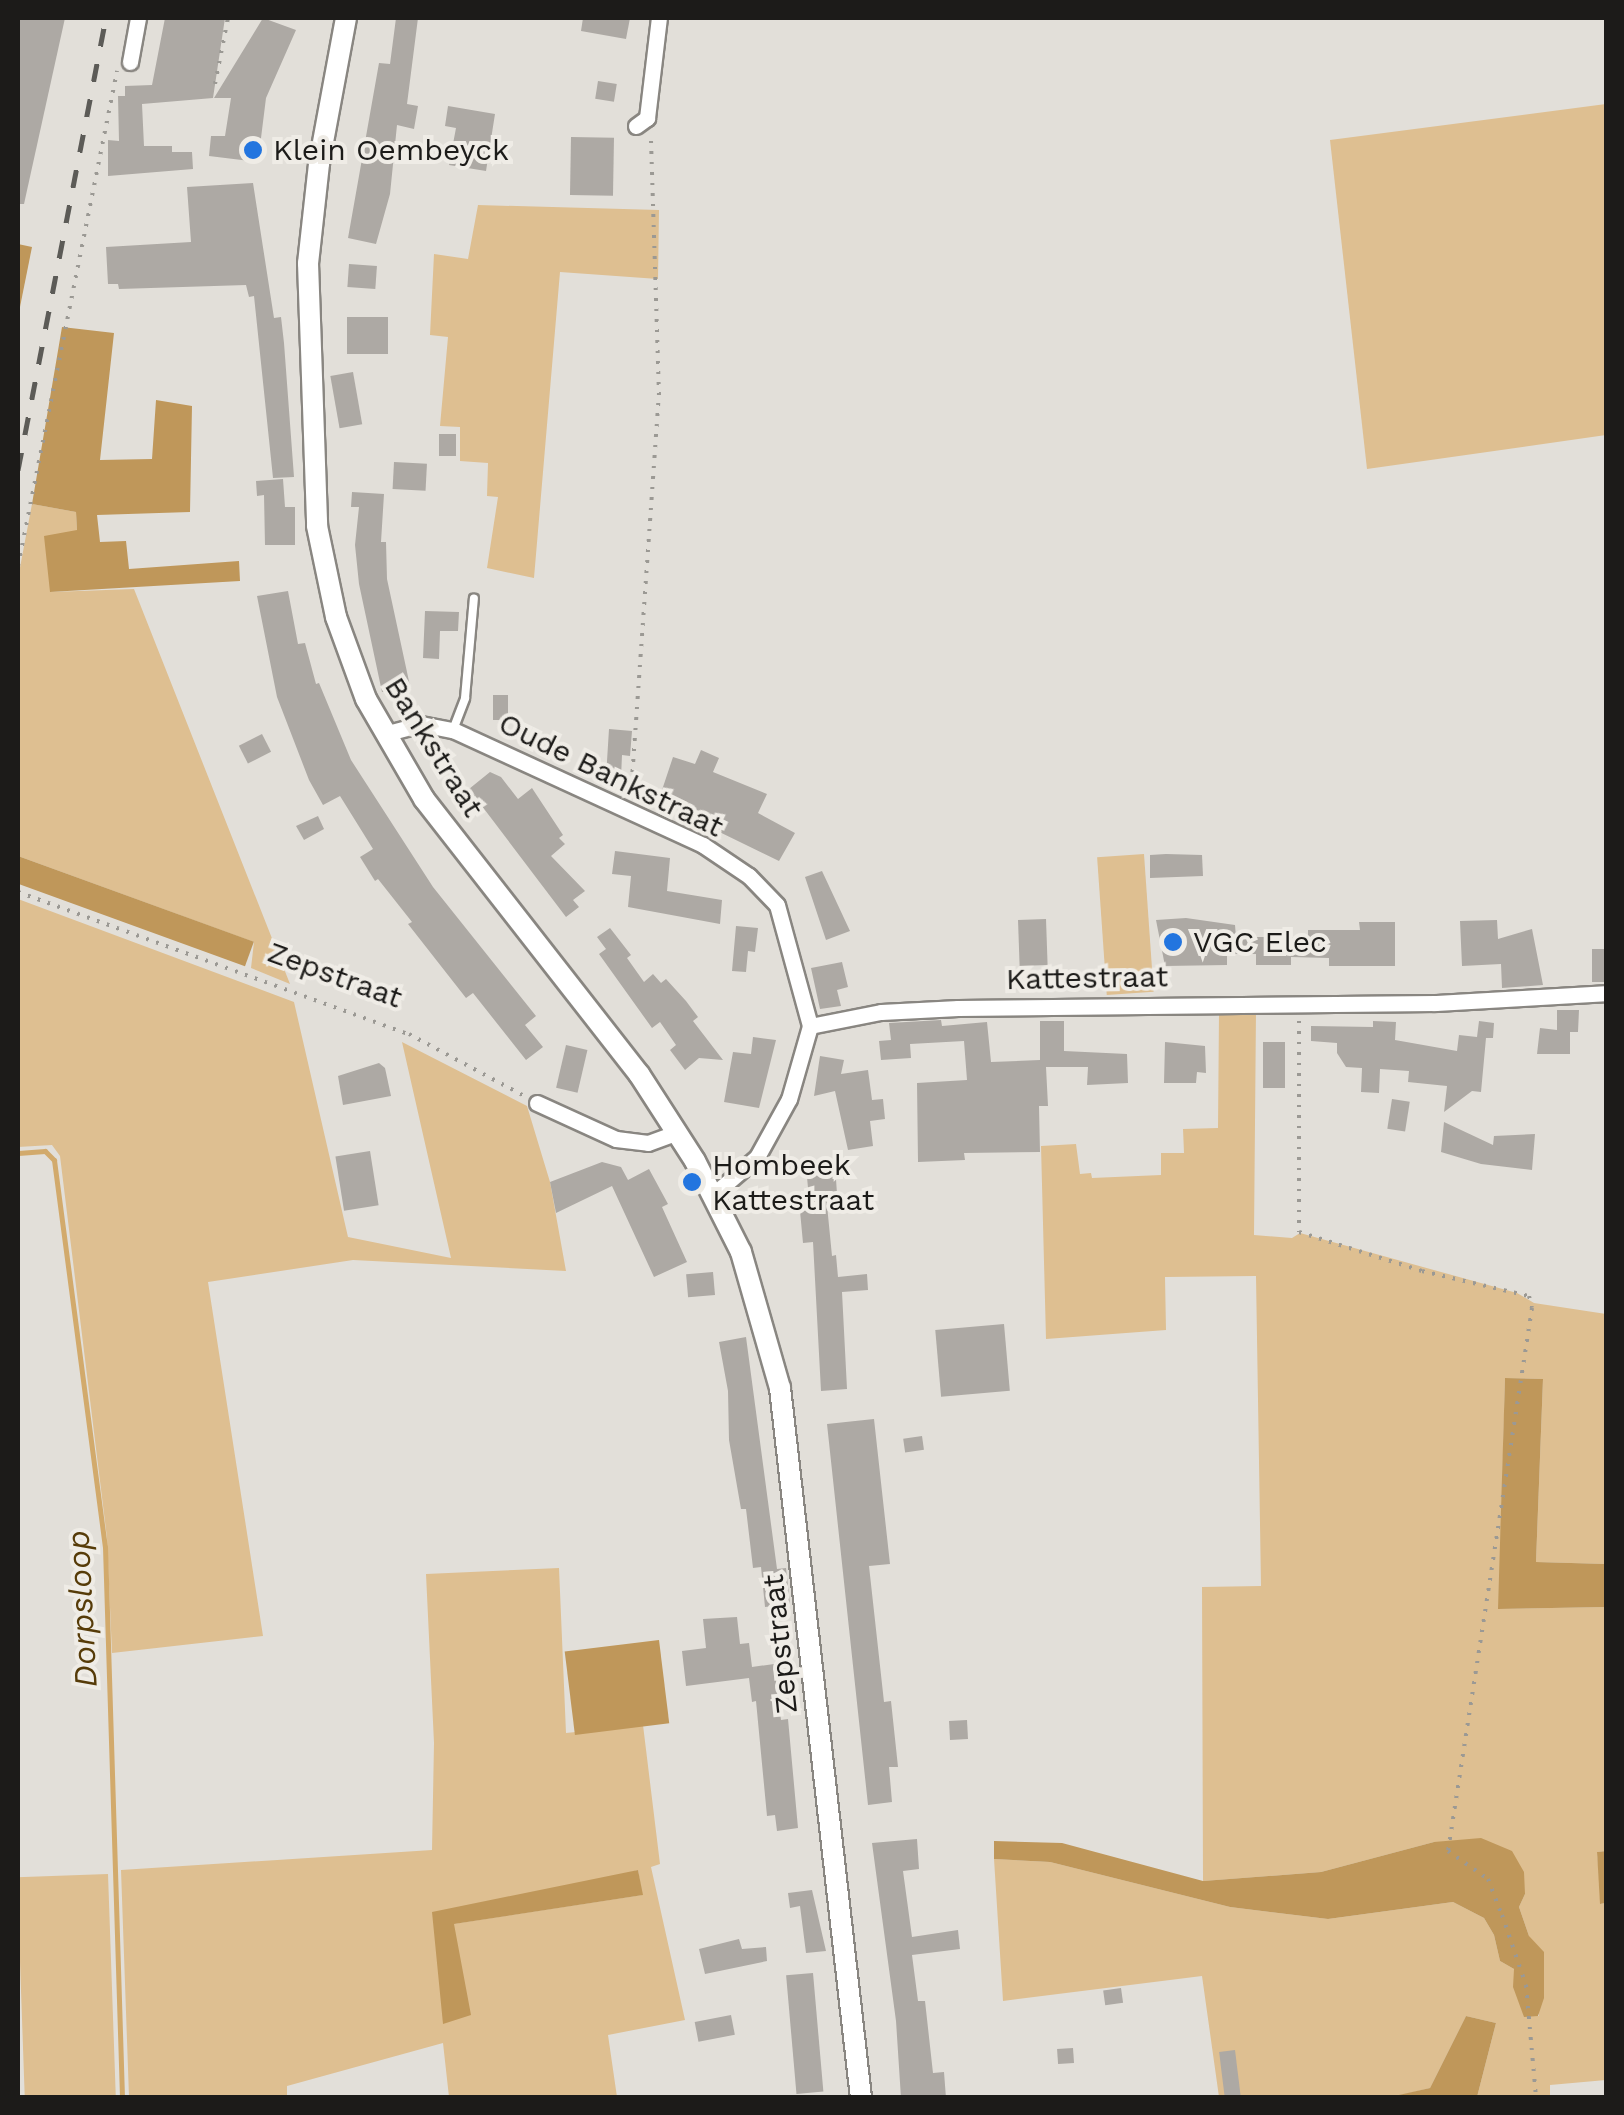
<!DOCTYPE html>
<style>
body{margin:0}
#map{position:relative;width:1624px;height:2115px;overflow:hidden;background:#e2dfd9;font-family:"Work Sans",sans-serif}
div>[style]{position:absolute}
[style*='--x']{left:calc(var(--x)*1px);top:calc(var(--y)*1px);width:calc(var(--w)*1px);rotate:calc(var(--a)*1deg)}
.green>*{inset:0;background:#debf91;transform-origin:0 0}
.forest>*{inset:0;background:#bf975a;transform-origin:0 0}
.stream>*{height:5px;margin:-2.5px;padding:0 2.5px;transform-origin:2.5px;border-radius:2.5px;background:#d2aa6c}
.building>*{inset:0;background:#ada9a4;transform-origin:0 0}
.path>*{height:4px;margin-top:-2px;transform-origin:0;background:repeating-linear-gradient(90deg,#9b9994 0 2.5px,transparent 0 10.5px)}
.roads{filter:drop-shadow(2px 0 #898681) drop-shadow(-2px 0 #898681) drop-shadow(0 2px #898681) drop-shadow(0 -2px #898681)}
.service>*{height:8px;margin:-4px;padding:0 4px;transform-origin:4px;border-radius:4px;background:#fff}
.minor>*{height:15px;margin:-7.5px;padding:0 7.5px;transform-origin:7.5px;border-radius:7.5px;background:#fff}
.tertiary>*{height:20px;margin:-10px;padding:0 10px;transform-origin:10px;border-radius:10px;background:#fff}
.rail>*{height:5px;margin-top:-2.5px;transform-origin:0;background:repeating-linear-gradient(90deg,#5c5b57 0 18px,transparent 0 36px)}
.dots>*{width:28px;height:28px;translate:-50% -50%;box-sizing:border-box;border:5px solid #efece6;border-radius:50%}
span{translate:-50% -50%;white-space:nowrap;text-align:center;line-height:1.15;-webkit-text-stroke:8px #efece6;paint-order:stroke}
.poi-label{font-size:30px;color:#1c1b19}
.left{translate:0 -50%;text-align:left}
.street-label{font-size:30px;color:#1c1b19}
.water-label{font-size:32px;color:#563b08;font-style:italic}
.frame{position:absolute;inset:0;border:20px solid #1c1b19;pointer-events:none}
</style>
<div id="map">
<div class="green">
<i style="clip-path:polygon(1606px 104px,1606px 435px,1367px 469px,1330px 140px)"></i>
<i style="clip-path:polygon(478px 205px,659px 210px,658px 279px,560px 272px,534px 578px,487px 568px,498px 497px,487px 496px,488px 463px,460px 461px,460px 427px,440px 426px,448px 337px,430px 335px,434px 254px,468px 259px)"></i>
<i style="clip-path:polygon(32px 504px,76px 512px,77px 530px,51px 592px,134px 589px,290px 984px,251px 968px,254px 942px,18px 856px,18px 578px)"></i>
<i style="left:1144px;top:854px;width:138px;height:47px;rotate:86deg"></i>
<i style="clip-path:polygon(18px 899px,294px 1002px,348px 1237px,451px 1258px,402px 1042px,527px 1106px,550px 1182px,566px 1271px,353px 1260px,208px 1282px,263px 1636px,112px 1653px,107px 1538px,60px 1156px,52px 1145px,18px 1147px)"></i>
<i style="clip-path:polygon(1256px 1011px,1254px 1235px,1292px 1238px,1300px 1233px,1517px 1293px,1534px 1303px,1606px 1314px,1606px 1564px,1536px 1562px,1543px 1379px,1505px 1378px,1499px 1609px,1606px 1607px,1606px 1851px,1597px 1852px,1601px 1904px,1606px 1903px,1606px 2080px,1550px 2085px,1550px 2097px,1477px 2097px,1496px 2023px,1466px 2016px,1430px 2088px,1390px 2098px,1219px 2097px,1202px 1976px,1003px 2001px,994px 1859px,1050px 1862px,1230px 1907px,1328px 1919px,1453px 1902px,1484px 1918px,1494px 1935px,1500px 1961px,1514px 1969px,1524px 2016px,1539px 2016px,1529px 1936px,1519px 1907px,1525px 1894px,1434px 1842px,1321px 1872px,1203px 1881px,1202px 1587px,1261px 1586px,1256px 1276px,1165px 1277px,1166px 1330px,1046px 1339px,1041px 1146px,1076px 1144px,1080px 1174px,1091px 1173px,1092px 1178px,1161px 1175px,1161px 1153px,1184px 1153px,1183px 1129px,1218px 1128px,1219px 1013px)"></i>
<i style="clip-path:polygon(evenodd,559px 1568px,566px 1733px,643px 1725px,660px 1864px,651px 1867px,685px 2020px,608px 2035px,617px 2097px,449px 2097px,443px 2043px,287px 2086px,287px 2097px,129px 2097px,121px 1870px,432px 1850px,434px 1743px,426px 1574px,559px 1568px,638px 1870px,642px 1895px,453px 1924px,638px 1870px)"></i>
<i style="left:108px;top:1874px;width:223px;height:91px;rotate:88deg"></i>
</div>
<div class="forest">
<i style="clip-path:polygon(18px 244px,32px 247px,18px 317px)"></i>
<i style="clip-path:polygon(62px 327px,114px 333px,100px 460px,152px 459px,156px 400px,192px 406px,190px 512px,97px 515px,100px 542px,126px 541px,129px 569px,239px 561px,240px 581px,50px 592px,44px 536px,77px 530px,76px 512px,32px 504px)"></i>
<i style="left:18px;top:856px;width:251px;height:26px;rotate:20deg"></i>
<i style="clip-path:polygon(1505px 1378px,1543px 1379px,1536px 1562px,1606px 1564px,1606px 1607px,1498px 1609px)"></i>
<i style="left:659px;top:1640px;width:84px;height:95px;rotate:83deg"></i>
<i style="clip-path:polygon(1481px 1838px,1512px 1851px,1524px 1872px,1525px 1894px,1519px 1907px,1529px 1936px,1544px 1952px,1544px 1998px,1538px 2016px,1524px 2017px,1513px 1987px,1514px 1969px,1500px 1961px,1494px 1935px,1484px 1918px,1453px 1902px,1328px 1919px,1230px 1907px,1050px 1862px,994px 1859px,994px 1841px,1062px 1843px,1203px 1881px,1321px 1872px,1434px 1842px)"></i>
<i style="clip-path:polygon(1606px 1851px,1606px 1903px,1600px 1904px,1597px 1852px)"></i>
<i style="clip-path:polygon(638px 1870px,643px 1895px,454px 1924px,471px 2015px,443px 2024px,432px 1912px)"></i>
<i style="clip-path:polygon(1466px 2016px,1496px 2023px,1477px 2097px,1390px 2097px,1430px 2088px)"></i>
</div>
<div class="stream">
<i style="--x:18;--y:1153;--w:27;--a:-4"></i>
<i style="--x:45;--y:1151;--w:13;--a:45"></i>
<i style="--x:54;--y:1160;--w:390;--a:82.5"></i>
<i style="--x:105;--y:1547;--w:551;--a:88.23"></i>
</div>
<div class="building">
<i style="clip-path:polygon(18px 18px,65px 18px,24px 204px,18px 204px)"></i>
<i style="clip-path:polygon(165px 18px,225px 18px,213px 98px,142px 104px,144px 146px,172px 146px,172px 152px,192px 152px,193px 169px,108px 176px,108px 140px,119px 141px,118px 96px,125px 96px,125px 86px,152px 85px)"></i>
<i style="clip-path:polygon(263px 18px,296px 30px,266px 98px,258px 162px,209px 156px,211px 136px,225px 136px,231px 98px,214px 98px)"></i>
<i style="clip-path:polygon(396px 18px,418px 18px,407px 104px,418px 106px,414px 129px,397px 125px,390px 194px,376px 244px,348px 238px,379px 63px,390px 64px)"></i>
<i style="clip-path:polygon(583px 18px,630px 18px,626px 39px,581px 31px)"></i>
<i style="left:598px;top:81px;width:19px;height:18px;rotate:9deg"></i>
<i style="clip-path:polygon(448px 106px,495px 114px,486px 171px,449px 165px,456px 128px,445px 126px)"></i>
<i style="left:571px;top:137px;width:43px;height:58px;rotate:1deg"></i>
<i style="clip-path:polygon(253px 183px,274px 318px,281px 317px,284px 343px,294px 477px,273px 478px,254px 296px,249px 297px,246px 285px,119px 289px,118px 284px,108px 284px,106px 247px,191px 242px,187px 187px)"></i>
<i style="left:349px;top:264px;width:28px;height:23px;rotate:4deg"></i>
<i style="left:347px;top:317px;width:41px;height:37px"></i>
<i style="left:353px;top:372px;width:53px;height:23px;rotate:80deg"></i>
<i style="left:439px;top:434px;width:17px;height:22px"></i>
<i style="left:394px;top:462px;width:33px;height:27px;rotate:3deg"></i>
<i style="clip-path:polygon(283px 479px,285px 507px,295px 507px,295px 545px,265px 545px,264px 495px,257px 496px,256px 481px)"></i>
<i style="clip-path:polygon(352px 492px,384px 494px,381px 542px,386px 542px,387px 579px,410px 686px,382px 692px,359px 584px,355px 545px,359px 507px,351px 507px)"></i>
<i style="clip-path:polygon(288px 591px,298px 644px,305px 643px,316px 684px,319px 683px,351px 760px,433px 887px,536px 1016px,525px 1025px,543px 1047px,526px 1060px,473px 993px,466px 998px,408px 924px,412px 922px,378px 879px,375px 881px,360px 857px,373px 849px,340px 796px,323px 805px,309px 780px,277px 697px,257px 596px)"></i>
<i style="clip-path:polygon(425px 611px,459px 612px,458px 631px,440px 631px,439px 659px,423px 658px)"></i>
<i style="left:493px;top:695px;width:15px;height:25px"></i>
<i style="clip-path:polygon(609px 729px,632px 731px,630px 756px,622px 755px,621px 778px,606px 777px)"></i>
<i style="left:262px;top:734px;width:20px;height:26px;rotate:63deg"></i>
<i style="clip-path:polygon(701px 750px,719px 758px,713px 772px,767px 794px,758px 813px,795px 833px,779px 861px,701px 823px,706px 814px,660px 796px,673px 757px,695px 764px)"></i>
<i style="clip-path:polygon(490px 772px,501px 777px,518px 799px,532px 788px,563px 835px,559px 838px,565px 844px,551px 856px,585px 891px,573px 900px,579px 907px,566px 917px,469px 789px)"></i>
<i style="clip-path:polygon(318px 816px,324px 829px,304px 840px,296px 826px)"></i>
<i style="clip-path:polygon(615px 851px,670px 858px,667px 891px,722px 900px,720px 924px,628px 907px,631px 876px,612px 874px)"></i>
<i style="clip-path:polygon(1166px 854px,1202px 855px,1203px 876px,1150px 878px,1150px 855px)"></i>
<i style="clip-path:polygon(822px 871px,850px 931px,826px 940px,805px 877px)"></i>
<i style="clip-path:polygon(1186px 918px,1235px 925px,1236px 937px,1308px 937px,1308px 930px,1360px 930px,1359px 922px,1395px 922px,1395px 966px,1329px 966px,1329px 958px,1291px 957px,1291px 965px,1256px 965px,1256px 954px,1227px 954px,1227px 965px,1165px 966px,1156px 920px)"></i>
<i style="left:1046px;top:919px;width:46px;height:28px;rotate:88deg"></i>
<i style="clip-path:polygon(1497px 920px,1498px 939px,1532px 929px,1543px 985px,1502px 988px,1501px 964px,1462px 966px,1460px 921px)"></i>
<i style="clip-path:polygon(736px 926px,758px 928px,755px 952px,748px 951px,746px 972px,732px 971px)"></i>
<i style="clip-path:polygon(610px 928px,631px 955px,627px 958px,644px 982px,653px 974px,661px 983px,666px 979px,686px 1001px,698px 1017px,693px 1021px,723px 1060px,699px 1058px,685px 1070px,670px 1050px,676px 1045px,660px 1022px,652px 1028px,599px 954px,606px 949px,597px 937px)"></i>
<i style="left:1592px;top:949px;width:14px;height:33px"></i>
<i style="clip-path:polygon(842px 962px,848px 987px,837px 990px,841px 1006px,820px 1009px,811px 968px)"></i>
<i style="clip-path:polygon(1557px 1010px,1579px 1010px,1578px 1032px,1570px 1032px,1570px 1054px,1537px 1054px,1540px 1028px,1557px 1030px)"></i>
<i style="clip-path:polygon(941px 1020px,942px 1026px,987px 1022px,991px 1062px,1040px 1060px,1040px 1021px,1064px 1021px,1064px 1051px,1127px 1054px,1128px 1083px,1087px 1085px,1088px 1067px,1046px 1067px,1048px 1106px,1039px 1106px,1040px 1152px,964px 1153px,965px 1160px,918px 1162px,917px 1083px,967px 1080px,964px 1041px,910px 1044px,911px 1058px,881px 1060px,879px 1041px,891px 1040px,889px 1023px)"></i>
<i style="clip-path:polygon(1373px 1021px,1396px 1022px,1395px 1040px,1457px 1051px,1459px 1035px,1477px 1037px,1479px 1021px,1494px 1023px,1493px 1038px,1486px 1038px,1481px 1092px,1472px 1091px,1444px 1112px,1447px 1086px,1408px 1082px,1409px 1071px,1380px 1069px,1379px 1093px,1361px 1092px,1362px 1068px,1346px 1067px,1337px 1053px,1337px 1043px,1311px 1041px,1311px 1026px,1373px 1027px)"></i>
<i style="clip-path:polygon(753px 1037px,776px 1040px,759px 1108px,724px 1102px,733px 1052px,751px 1054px)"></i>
<i style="clip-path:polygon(1165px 1042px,1205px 1046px,1206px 1073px,1197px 1072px,1196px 1083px,1164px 1083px)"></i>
<i style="left:1263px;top:1042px;width:22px;height:46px"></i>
<i style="left:566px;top:1045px;width:22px;height:44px;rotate:13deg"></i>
<i style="clip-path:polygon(820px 1056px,844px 1060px,841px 1074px,868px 1070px,872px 1100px,883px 1099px,885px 1119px,870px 1121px,873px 1146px,848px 1150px,835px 1091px,814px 1096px)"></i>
<i style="clip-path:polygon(379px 1063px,385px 1068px,391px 1096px,343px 1105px,338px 1076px)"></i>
<i style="left:1392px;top:1099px;width:18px;height:30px;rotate:9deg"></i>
<i style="clip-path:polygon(1444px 1122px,1493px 1145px,1494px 1136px,1535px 1134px,1532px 1170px,1481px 1164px,1441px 1152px)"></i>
<i style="left:370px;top:1151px;width:55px;height:35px;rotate:81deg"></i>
<i style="clip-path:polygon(602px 1162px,621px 1167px,628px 1180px,649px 1169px,668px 1204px,662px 1207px,687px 1262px,654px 1277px,612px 1186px,556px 1213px,550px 1182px)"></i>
<i style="clip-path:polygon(835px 1164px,837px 1194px,826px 1195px,832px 1256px,836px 1255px,838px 1277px,867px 1274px,868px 1290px,842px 1292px,847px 1389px,821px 1391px,813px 1242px,803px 1243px,800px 1211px,810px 1210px,806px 1166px)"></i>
<i style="left:713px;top:1272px;width:23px;height:27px;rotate:85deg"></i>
<i style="left:1004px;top:1324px;width:67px;height:69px;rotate:85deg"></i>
<i style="clip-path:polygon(746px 1337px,777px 1569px,786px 1568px,790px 1604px,765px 1607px,761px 1567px,753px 1568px,746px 1509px,741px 1509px,729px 1440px,728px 1391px,719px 1342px)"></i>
<i style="clip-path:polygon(874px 1419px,890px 1564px,869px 1566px,884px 1702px,891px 1701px,898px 1767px,889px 1767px,892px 1802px,868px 1805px,827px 1424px)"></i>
<i style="left:922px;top:1436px;width:14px;height:19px;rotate:82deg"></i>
<i style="clip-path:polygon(737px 1617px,740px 1644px,749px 1643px,752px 1667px,774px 1664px,781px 1720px,788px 1719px,798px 1828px,777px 1831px,775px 1815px,767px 1816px,756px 1701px,752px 1702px,749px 1678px,686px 1686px,682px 1651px,706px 1648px,703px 1619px)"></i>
<i style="left:967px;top:1720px;width:19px;height:18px;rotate:87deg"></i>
<i style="clip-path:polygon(917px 1839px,919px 1869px,903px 1871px,912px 1937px,958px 1930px,960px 1949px,912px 1955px,918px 2001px,925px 2001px,933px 2073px,944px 2072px,946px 2098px,901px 2098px,896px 2021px,872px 1843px)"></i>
<i style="clip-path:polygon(812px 1890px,826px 1951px,806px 1953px,800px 1906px,790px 1908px,788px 1893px)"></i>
<i style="clip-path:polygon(739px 1939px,742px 1949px,766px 1947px,767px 1961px,705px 1974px,699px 1949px)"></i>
<i style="left:813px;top:1973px;width:119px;height:27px;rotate:85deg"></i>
<i style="left:1121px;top:1988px;width:15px;height:18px;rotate:82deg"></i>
<i style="left:731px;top:2015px;width:20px;height:37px;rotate:79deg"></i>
<i style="left:1073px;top:2048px;width:15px;height:16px;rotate:86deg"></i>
<i style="left:1235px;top:2050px;width:48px;height:16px;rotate:83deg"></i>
</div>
<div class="path">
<i style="--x:215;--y:84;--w:67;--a:-78.9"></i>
<i style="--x:18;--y:566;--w:505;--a:-78.69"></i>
<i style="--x:631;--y:793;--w:399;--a:-86"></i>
<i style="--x:659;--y:395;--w:261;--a:-91.8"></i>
<i style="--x:18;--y:892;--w:416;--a:20"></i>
<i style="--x:409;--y:1034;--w:131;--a:28.3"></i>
<i style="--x:1299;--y:1021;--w:211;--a:90"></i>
<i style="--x:1299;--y:1232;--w:129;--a:17.6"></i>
<i style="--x:1422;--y:1271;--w:110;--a:13.2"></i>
<i style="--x:1529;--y:1296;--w:12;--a:76"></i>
<i style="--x:1532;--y:1308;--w:549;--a:98.79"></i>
<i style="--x:1448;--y:1851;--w:49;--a:35"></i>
<i style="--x:1488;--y:1879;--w:39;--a:69"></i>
<i style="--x:1502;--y:1915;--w:74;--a:71.1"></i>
<i style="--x:1526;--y:1985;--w:113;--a:84.9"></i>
</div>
<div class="roads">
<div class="service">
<i style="--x:453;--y:730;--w:34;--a:-69"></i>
<i style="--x:465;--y:698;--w:100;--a:-84.9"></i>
</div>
<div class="minor">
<i style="--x:130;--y:62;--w:45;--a:-79.7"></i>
<i style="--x:636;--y:126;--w:14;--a:-36"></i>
<i style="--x:647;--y:118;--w:101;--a:-83.2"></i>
<i style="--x:384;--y:734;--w:38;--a:-15"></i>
<i style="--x:421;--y:724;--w:33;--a:11"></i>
<i style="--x:453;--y:730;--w:275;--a:24.7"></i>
<i style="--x:703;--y:845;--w:55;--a:34"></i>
<i style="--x:749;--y:876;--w:40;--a:46"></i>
<i style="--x:777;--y:905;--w:125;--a:74.7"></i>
<i style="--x:810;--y:1026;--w:76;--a:106"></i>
<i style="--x:789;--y:1099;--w:66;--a:118.9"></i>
<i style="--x:757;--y:1157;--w:57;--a:139.3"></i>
<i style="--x:810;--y:1026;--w:72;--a:-11.2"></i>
<i style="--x:881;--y:1012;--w:77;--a:-3"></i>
<i style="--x:958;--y:1008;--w:477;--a:-0.6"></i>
<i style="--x:1435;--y:1003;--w:171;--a:-3.3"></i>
<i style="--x:537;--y:1103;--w:87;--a:24.5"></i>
<i style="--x:616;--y:1139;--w:32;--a:7"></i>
<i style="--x:648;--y:1143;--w:32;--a:-20"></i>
</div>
<div class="tertiary">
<i style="--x:346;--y:18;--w:148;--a:100.5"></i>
<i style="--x:319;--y:164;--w:100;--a:96.3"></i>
<i style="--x:308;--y:263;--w:263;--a:88"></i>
<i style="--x:317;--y:526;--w:93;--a:78.2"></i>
<i style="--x:336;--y:617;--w:87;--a:69.9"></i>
<i style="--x:366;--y:699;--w:116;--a:59.9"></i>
<i style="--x:424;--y:799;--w:349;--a:52"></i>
<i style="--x:639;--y:1074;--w:103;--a:57.2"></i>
<i style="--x:695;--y:1161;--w:102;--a:63.2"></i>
<i style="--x:741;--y:1252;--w:141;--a:74"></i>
<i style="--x:780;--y:1388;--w:715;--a:83.49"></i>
</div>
</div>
<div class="rail">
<i style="--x:18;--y:470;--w:460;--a:-79"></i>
</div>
<div class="dots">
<i style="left:253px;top:150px;background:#2375df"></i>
<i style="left:1173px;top:942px;background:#2375df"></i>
<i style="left:692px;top:1182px;background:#2375df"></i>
</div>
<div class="poi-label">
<span class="left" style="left:273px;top:150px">Klein Oembeyck</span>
<span class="left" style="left:1193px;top:942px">VGC Elec</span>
<span class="left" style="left:712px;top:1182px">Hombeek<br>Kattestraat</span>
</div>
<div class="street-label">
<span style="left:434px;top:747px;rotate:58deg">Bankstraat</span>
<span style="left:611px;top:775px;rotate:26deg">Oude Bankstraat</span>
<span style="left:335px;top:975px;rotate:20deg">Zepstraat</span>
<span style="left:1087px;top:978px;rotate:-1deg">Kattestraat</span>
<span style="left:780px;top:1644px;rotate:-96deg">Zepstraat</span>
</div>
<div class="water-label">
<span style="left:82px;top:1609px;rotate:-93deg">Dorpsloop</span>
</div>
<div class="frame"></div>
</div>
